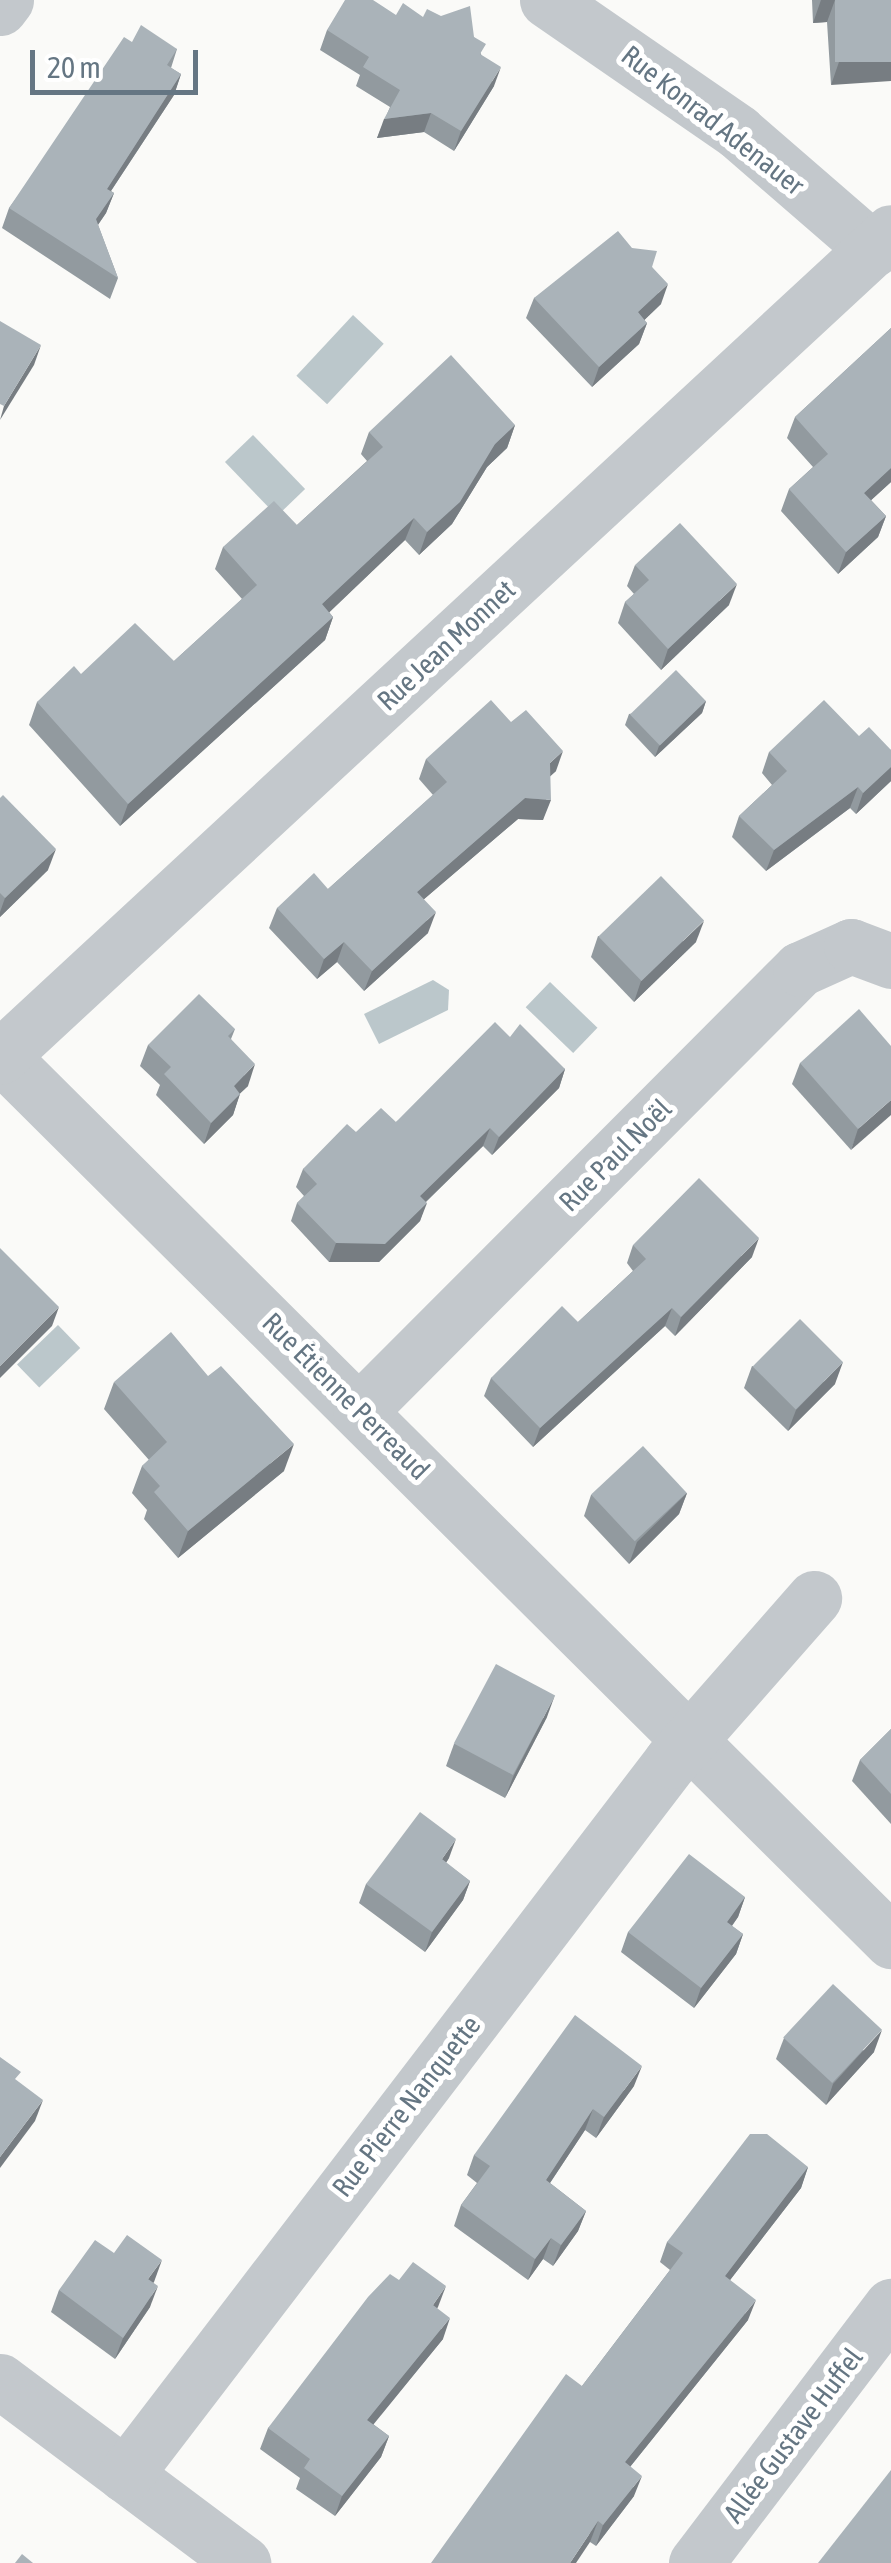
<!DOCTYPE html>
<meta charset="utf-8">
<style>
body{margin:0}
#map{position:relative;width:891px;height:2563px;overflow:hidden;background:#fafaf8;font-family:"Asap Condensed",sans-serif}
div>[style]{position:absolute}
[style*='--x']{left:calc(var(--x)*1px);top:calc(var(--y)*1px);width:calc(var(--w)*1px);rotate:calc(var(--a)*1deg)}
.water>*{inset:0;background:#bbc7cb;transform-origin:0 0}
.minor>*{height:55px;margin:-27.5px;padding:0 27.5px;transform-origin:27.5px;border-radius:27.5px;background:#c3c8cc}
.wall>*{inset:0;background:#929a9f}
.shaded-wall>*{inset:0;background:#777d82}
.building>*{inset:0;background:#aab3b9;transform-origin:0 0}
span{translate:-50% -50%;white-space:nowrap;text-align:center;line-height:1.15;-webkit-text-stroke:10px #fff;paint-order:stroke}
.street-label{font-size:28px;color:#657683}
.scale{position:absolute;left:30px;top:50px;width:168px;height:45px;box-sizing:border-box;border:5px solid #657683;border-top:0;padding-left:12px;font-size:30px;line-height:35px;white-space:nowrap;color:#657683;-webkit-text-stroke:8px #fff;paint-order:stroke}
</style>
<div id="map">
<div class="water">
<i style="left:353px;top:315px;width:42px;height:83px;rotate:43deg"></i>
<i style="left:253px;top:435px;width:75px;height:39px;rotate:46deg"></i>
<i style="clip-path:polygon(433px 980px,449px 990px,448px 1010px,379px 1044px,364px 1014px)"></i>
<i style="left:550px;top:982px;width:66px;height:35px;rotate:44deg"></i>
<i style="left:58px;top:1325px;width:32px;height:57px;rotate:46deg"></i>
</div>
<div class="minor">
<i style="--x:547;--y:0;--w:232;--a:34.6"></i>
<i style="--x:738;--y:132;--w:179;--a:40.9"></i>
<i style="--x:0;--y:8;--w:10;--a:-53"></i>
<i style="--x:0;--y:1055;--w:1257;--a:44.84"></i>
<i style="--x:0;--y:1057;--w:1214;--a:-42.8"></i>
<i style="--x:360;--y:1410;--w:623;--a:-45.07"></i>
<i style="--x:800;--y:969;--w:56;--a:-24.3"></i>
<i style="--x:851;--y:946;--w:43;--a:20.6"></i>
<i style="--x:0;--y:2381;--w:304;--a:36.8"></i>
<i style="--x:125;--y:2475;--w:899;--a:-52.59"></i>
<i style="--x:671;--y:1761;--w:217;--a:-48.7"></i>
<i style="--x:696;--y:2563;--w:323;--a:-52.8"></i>
</div>
<div class="wall">
<i style="clip-path:polygon(812px 0,891px 0,831px 85px,827px 22px,813px 23px)"></i>
<i style="clip-path:polygon(396px 15px,423px 17px,474px 37px,494px 86px,454px 151px,424px 132px,377px 138px,390px 107px,356px 86px,360px 75px,320px 50px,327px 30px)"></i>
<i style="clip-path:polygon(132px 42px,177px 49px,171px 68px,181px 74px,174px 95px,111px 191px,114px 193px,106px 213px,98px 225px,118px 278px,110px 299px,2px 228px,9px 208px)"></i>
<i style="clip-path:polygon(632px 248px,652px 267px,661px 304px,644px 320px,647px 323px,639px 344px,592px 387px,526px 318px,534px 298px)"></i>
<i style="clip-path:polygon(891px 328px,891px 482px,871px 500px,886px 516px,878px 537px,838px 574px,781px 511px,789px 489px,813px 467px,787px 438px,795px 417px)"></i>
<i style="clip-path:polygon(515px 425px,507px 448px,487px 467px,452px 524px,419px 555px,405px 540px,329px 612px,333px 617px,325px 640px,120px 826px,29px 725px,37px 702px,81px 674px,174px 661px,242px 599px,215px 569px,223px 547px,297px 525px,367px 461px,361px 454px,369px 432px)"></i>
<i style="clip-path:polygon(635px 565px,729px 605px,661px 670px,618px 623px,625px 602px,634px 594px,627px 586px)"></i>
<i style="clip-path:polygon(706px 701px,702px 713px,655px 757px,625px 725px,629px 714px)"></i>
<i style="clip-path:polygon(859px 736px,891px 750px,891px 781px,856px 814px,850px 808px,766px 871px,732px 837px,739px 816px,772px 785px,762px 773px,769px 752px)"></i>
<i style="clip-path:polygon(426px 759px,556px 771px,550px 776px,543px 820px,518px 819px,424px 899px,428px 933px,364px 991px,337px 962px,317px 979px,269px 928px,277px 908px,328px 889px,433px 795px,419px 779px)"></i>
<i style="clip-path:polygon(0 798px,48px 870px,0 917px)"></i>
<i style="clip-path:polygon(598px 936px,696px 942px,634px 1002px,591px 957px)"></i>
<i style="clip-path:polygon(235px 1029px,231px 1039px,248px 1086px,240px 1093px,233px 1115px,204px 1144px,156px 1095px,160px 1085px,140px 1066px,148px 1045px)"></i>
<i style="clip-path:polygon(510px 1037px,565px 1069px,559px 1088px,492px 1155px,483px 1146px,426px 1202px,420px 1221px,379px 1262px,329px 1262px,291px 1221px,297px 1203px,304px 1196px,296px 1187px,303px 1169px,356px 1132px,396px 1122px)"></i>
<i style="clip-path:polygon(891px 1046px,851px 1150px,792px 1084px,800px 1063px)"></i>
<i style="clip-path:polygon(633px 1245px,752px 1257px,675px 1336px,665px 1326px,533px 1447px,484px 1396px,491px 1378px,578px 1322px,633px 1271px,627px 1263px)"></i>
<i style="clip-path:polygon(752px 1366px,835px 1384px,788px 1431px,744px 1388px)"></i>
<i style="clip-path:polygon(114px 1382px,284px 1471px,178px 1558px,144px 1519px,147px 1510px,132px 1493px,142px 1466px,149px 1460px,104px 1409px)"></i>
<i style="clip-path:polygon(687px 1493px,679px 1514px,629px 1564px,584px 1516px,591px 1495px)"></i>
<i style="clip-path:polygon(547px 1717px,505px 1798px,446px 1766px,454px 1744px)"></i>
<i style="clip-path:polygon(891px 1729px,891px 1824px,852px 1781px,860px 1760px)"></i>
<i style="clip-path:polygon(449px 1858px,446px 1863px,470px 1881px,463px 1900px,425px 1952px,359px 1903px,366px 1884px)"></i>
<i style="clip-path:polygon(745px 1897px,738px 1917px,732px 1926px,743px 1934px,736px 1954px,694px 2008px,621px 1952px,628px 1932px)"></i>
<i style="clip-path:polygon(784px 2038px,874px 2052px,826px 2105px,776px 2059px)"></i>
<i style="clip-path:polygon(634px 2086px,596px 2138px,585px 2130px,550px 2183px,586px 2211px,578px 2231px,553px 2266px,543px 2259px,528px 2280px,454px 2226px,461px 2205px,477px 2183px,467px 2175px,474px 2155px)"></i>
<i style="clip-path:polygon(808px 2167px,801px 2188px,730px 2280px,748px 2320px,630px 2467px,634px 2496px,596px 2546px,590px 2542px,582px 2386px,670px 2270px,660px 2262px,667px 2242px)"></i>
<i style="clip-path:polygon(153px 2283px,150px 2307px,115px 2359px,51px 2312px,59px 2290px)"></i>
<i style="clip-path:polygon(437px 2308px,443px 2339px,373px 2424px,389px 2436px,381px 2457px,335px 2516px,296px 2489px,300px 2478px,260px 2449px,268px 2428px)"></i>
</div>
<div class="shaded-wall">
<i style="clip-path:polygon(821px 0,835px 0,827px 22px,813px 23px)"></i>
<i style="clip-path:polygon(891px 59px,891px 81px,831px 85px,839px 62px)"></i>
<i style="clip-path:polygon(501px 67px,494px 86px,454px 151px,461px 131px)"></i>
<i style="clip-path:polygon(181px 74px,174px 95px,99px 209px,107px 189px)"></i>
<i style="clip-path:polygon(431px 113px,424px 132px,377px 138px,384px 119px)"></i>
<i style="clip-path:polygon(114px 193px,106px 213px,88px 239px,96px 219px)"></i>
<i style="clip-path:polygon(668px 284px,661px 304px,631px 333px,638px 312px)"></i>
<i style="clip-path:polygon(647px 323px,639px 344px,592px 387px,599px 367px)"></i>
<i style="clip-path:polygon(41px 345px,34px 365px,0 420px,4px 406px)"></i>
<i style="clip-path:polygon(515px 425px,507px 448px,487px 467px,452px 524px,419px 555px,427px 532px,495px 444px)"></i>
<i style="clip-path:polygon(891px 468px,891px 482px,856px 514px,864px 493px)"></i>
<i style="clip-path:polygon(886px 516px,878px 537px,838px 574px,846px 552px)"></i>
<i style="clip-path:polygon(414px 518px,405px 540px,314px 627px,322px 604px)"></i>
<i style="clip-path:polygon(737px 584px,729px 605px,661px 670px,668px 649px)"></i>
<i style="clip-path:polygon(333px 617px,325px 640px,120px 826px,128px 804px)"></i>
<i style="clip-path:polygon(706px 701px,702px 713px,655px 757px,659px 746px)"></i>
<i style="clip-path:polygon(563px 751px,556px 771px,543px 783px,550px 763px)"></i>
<i style="clip-path:polygon(891px 767px,891px 781px,856px 814px,863px 793px)"></i>
<i style="clip-path:polygon(858px 787px,850px 808px,766px 871px,774px 850px)"></i>
<i style="clip-path:polygon(525px 798px,551px 800px,543px 820px,518px 819px,409px 912px,417px 892px)"></i>
<i style="clip-path:polygon(56px 849px,48px 870px,0 917px,0 912px,5px 898px)"></i>
<i style="clip-path:polygon(436px 912px,428px 933px,364px 991px,372px 971px)"></i>
<i style="clip-path:polygon(704px 921px,696px 942px,634px 1002px,641px 981px)"></i>
<i style="clip-path:polygon(344px 942px,337px 962px,317px 979px,324px 959px)"></i>
<i style="clip-path:polygon(255px 1064px,248px 1086px,226px 1107px,234px 1086px)"></i>
<i style="clip-path:polygon(565px 1069px,559px 1088px,492px 1155px,499px 1137px)"></i>
<i style="clip-path:polygon(240px 1094px,233px 1115px,204px 1144px,211px 1123px)"></i>
<i style="clip-path:polygon(891px 1100px,891px 1115px,851px 1150px,858px 1129px)"></i>
<i style="clip-path:polygon(490px 1128px,483px 1146px,413px 1214px,420px 1196px)"></i>
<i style="clip-path:polygon(427px 1203px,420px 1221px,379px 1262px,329px 1262px,336px 1243px)"></i>
<i style="clip-path:polygon(759px 1238px,752px 1257px,675px 1336px,681px 1317px)"></i>
<i style="clip-path:polygon(59px 1307px,52px 1326px,0 1378px,0 1366px)"></i>
<i style="clip-path:polygon(672px 1308px,665px 1326px,533px 1447px,540px 1428px)"></i>
<i style="clip-path:polygon(843px 1362px,835px 1384px,788px 1431px,796px 1410px)"></i>
<i style="clip-path:polygon(294px 1444px,284px 1471px,178px 1558px,188px 1531px)"></i>
<i style="clip-path:polygon(687px 1493px,679px 1514px,629px 1564px,637px 1542px)"></i>
<i style="clip-path:polygon(555px 1695px,547px 1717px,505px 1798px,513px 1777px)"></i>
<i style="clip-path:polygon(456px 1839px,449px 1858px,435px 1879px,442px 1859px)"></i>
<i style="clip-path:polygon(470px 1881px,463px 1900px,425px 1952px,432px 1932px)"></i>
<i style="clip-path:polygon(745px 1897px,738px 1917px,720px 1942px,727px 1922px)"></i>
<i style="clip-path:polygon(743px 1934px,736px 1954px,694px 2008px,701px 1988px)"></i>
<i style="clip-path:polygon(882px 2030px,874px 2052px,826px 2105px,833px 2084px)"></i>
<i style="clip-path:polygon(642px 2066px,634px 2086px,596px 2138px,604px 2117px)"></i>
<i style="clip-path:polygon(43px 2100px,35px 2121px,0 2168px,0 2157px)"></i>
<i style="clip-path:polygon(593px 2109px,585px 2130px,538px 2201px,546px 2180px)"></i>
<i style="clip-path:polygon(808px 2167px,801px 2188px,717px 2297px,725px 2276px)"></i>
<i style="clip-path:polygon(586px 2211px,578px 2231px,553px 2266px,561px 2245px)"></i>
<i style="clip-path:polygon(551px 2238px,543px 2259px,528px 2280px,535px 2259px)"></i>
<i style="clip-path:polygon(162px 2260px,154px 2282px,141px 2300px,148px 2279px)"></i>
<i style="clip-path:polygon(158px 2286px,150px 2307px,115px 2359px,123px 2338px)"></i>
<i style="clip-path:polygon(446px 2286px,438px 2307px,426px 2326px,433px 2305px)"></i>
<i style="clip-path:polygon(756px 2300px,748px 2320px,617px 2483px,625px 2462px)"></i>
<i style="clip-path:polygon(450px 2318px,443px 2339px,360px 2441px,367px 2420px)"></i>
<i style="clip-path:polygon(389px 2436px,381px 2457px,335px 2516px,342px 2496px)"></i>
<i style="clip-path:polygon(642px 2476px,634px 2496px,596px 2546px,603px 2525px)"></i>
<i style="clip-path:polygon(598px 2521px,590px 2542px,576px 2563px,570px 2563px)"></i>
</div>
<div class="building">
<i style="clip-path:polygon(345px 0,373px 0,396px 15px,403px 3px,423px 17px,427px 9px,441px 16px,470px 6px,474px 37px,486px 44px,480px 54px,501px 67px,461px 131px,431px 113px,384px 119px,400px 90px,363px 67px,369px 57px,327px 30px)"></i>
<i style="left:835px;top:0;width:56px;height:62px"></i>
<i style="clip-path:polygon(141px 25px,177px 49px,167px 65px,181px 74px,107px 189px,114px 193px,96px 219px,118px 278px,9px 208px,124px 37px,132px 42px)"></i>
<i style="clip-path:polygon(618px 231px,632px 248px,657px 251px,652px 267px,668px 284px,638px 312px,647px 323px,599px 367px,534px 298px)"></i>
<i style="clip-path:polygon(0 321px,41px 345px,4px 406px,0 404px)"></i>
<i style="clip-path:polygon(891px 328px,891px 468px,864px 493px,886px 516px,846px 552px,789px 489px,828px 454px,795px 417px)"></i>
<i style="clip-path:polygon(451px 355px,515px 425px,495px 444px,460px 502px,427px 532px,414px 518px,322px 604px,333px 617px,128px 804px,37px 702px,74px 666px,81px 674px,135px 623px,174px 661px,257px 585px,223px 547px,274px 501px,297px 525px,383px 447px,369px 432px)"></i>
<i style="clip-path:polygon(680px 523px,737px 584px,668px 649px,625px 602px,649px 580px,635px 565px)"></i>
<i style="left:676px;top:670px;width:43px;height:64px;rotate:46deg"></i>
<i style="clip-path:polygon(491px 700px,511px 722px,526px 710px,563px 751px,550px 763px,551px 800px,525px 798px,417px 892px,436px 912px,372px 971px,344px 942px,324px 959px,277px 908px,314px 873px,328px 889px,447px 782px,426px 759px)"></i>
<i style="clip-path:polygon(824px 700px,859px 736px,869px 727px,891px 750px,891px 767px,863px 793px,858px 787px,774px 850px,739px 816px,787px 771px,769px 752px)"></i>
<i style="clip-path:polygon(3px 795px,56px 849px,5px 898px,0 893px,0 798px)"></i>
<i style="left:661px;top:876px;width:62px;height:87px;rotate:46deg"></i>
<i style="clip-path:polygon(199px 994px,235px 1029px,228px 1036px,255px 1064px,234px 1086px,240px 1094px,211px 1123px,164px 1074px,171px 1067px,148px 1045px)"></i>
<i style="clip-path:polygon(859px 1009px,891px 1046px,891px 1100px,858px 1129px,800px 1063px)"></i>
<i style="clip-path:polygon(495px 1022px,510px 1037px,520px 1024px,565px 1069px,499px 1137px,490px 1128px,420px 1196px,427px 1203px,385px 1244px,336px 1243px,297px 1203px,317px 1184px,303px 1169px,347px 1124px,356px 1132px,381px 1108px,396px 1122px)"></i>
<i style="clip-path:polygon(699px 1178px,759px 1238px,681px 1317px,672px 1308px,540px 1428px,491px 1378px,562px 1306px,578px 1322px,646px 1259px,633px 1245px)"></i>
<i style="clip-path:polygon(0 1248px,59px 1307px,0 1366px)"></i>
<i style="left:800px;top:1319px;width:61px;height:67px;rotate:45deg"></i>
<i style="clip-path:polygon(171px 1332px,208px 1376px,221px 1366px,294px 1444px,188px 1531px,154px 1492px,160px 1486px,142px 1466px,167px 1442px,114px 1382px)"></i>
<i style="left:643px;top:1446px;width:64px;height:71px;rotate:47deg"></i>
<i style="left:496px;top:1664px;width:67px;height:90px;rotate:28deg"></i>
<i style="clip-path:polygon(891px 1729px,891px 1794px,860px 1760px)"></i>
<i style="clip-path:polygon(420px 1812px,456px 1839px,442px 1859px,470px 1881px,432px 1932px,366px 1884px)"></i>
<i style="clip-path:polygon(689px 1854px,745px 1897px,727px 1922px,743px 1934px,701px 1988px,628px 1932px)"></i>
<i style="left:833px;top:1984px;width:67px;height:73px;rotate:43deg"></i>
<i style="clip-path:polygon(575px 2015px,642px 2066px,604px 2117px,593px 2109px,546px 2180px,586px 2211px,561px 2245px,551px 2238px,535px 2259px,461px 2205px,490px 2166px,474px 2155px)"></i>
<i style="clip-path:polygon(0 2057px,21px 2072px,15px 2079px,43px 2100px,0 2157px)"></i>
<i style="clip-path:polygon(750px 2134px,767px 2134px,808px 2167px,725px 2276px,756px 2300px,625px 2462px,642px 2476px,603px 2525px,598px 2521px,570px 2563px,431px 2563px,566px 2374px,582px 2386px,683px 2253px,667px 2242px)"></i>
<i style="clip-path:polygon(127px 2235px,162px 2260px,148px 2279px,158px 2286px,123px 2338px,59px 2290px,95px 2240px,114px 2253px)"></i>
<i style="clip-path:polygon(413px 2262px,446px 2286px,433px 2305px,450px 2318px,367px 2420px,389px 2436px,342px 2496px,304px 2468px,310px 2459px,268px 2428px,368px 2297px,390px 2274px,399px 2280px)"></i>
<i style="clip-path:polygon(891px 2470px,891px 2563px,818px 2563px)"></i>
<i style="clip-path:polygon(22px 2554px,33px 2563px,15px 2563px)"></i>
</div>
<div class="street-label">
<span style="left:713px;top:120px;rotate:38deg">Rue Konrad Adenauer</span>
<span style="left:446px;top:645px;rotate:-43deg">Rue Jean Monnet</span>
<span style="left:615px;top:1155px;rotate:-45deg">Rue Paul Noël</span>
<span style="left:346px;top:1396px;rotate:45deg">Rue Étienne Perreaud</span>
<span style="left:406px;top:2106px;rotate:-52deg">Rue Pierre Nanquette</span>
<span style="left:793px;top:2435px;rotate:-53deg">Allée Gustave Huffel</span>
</div>
<div class="scale">20 m</div>
</div>
